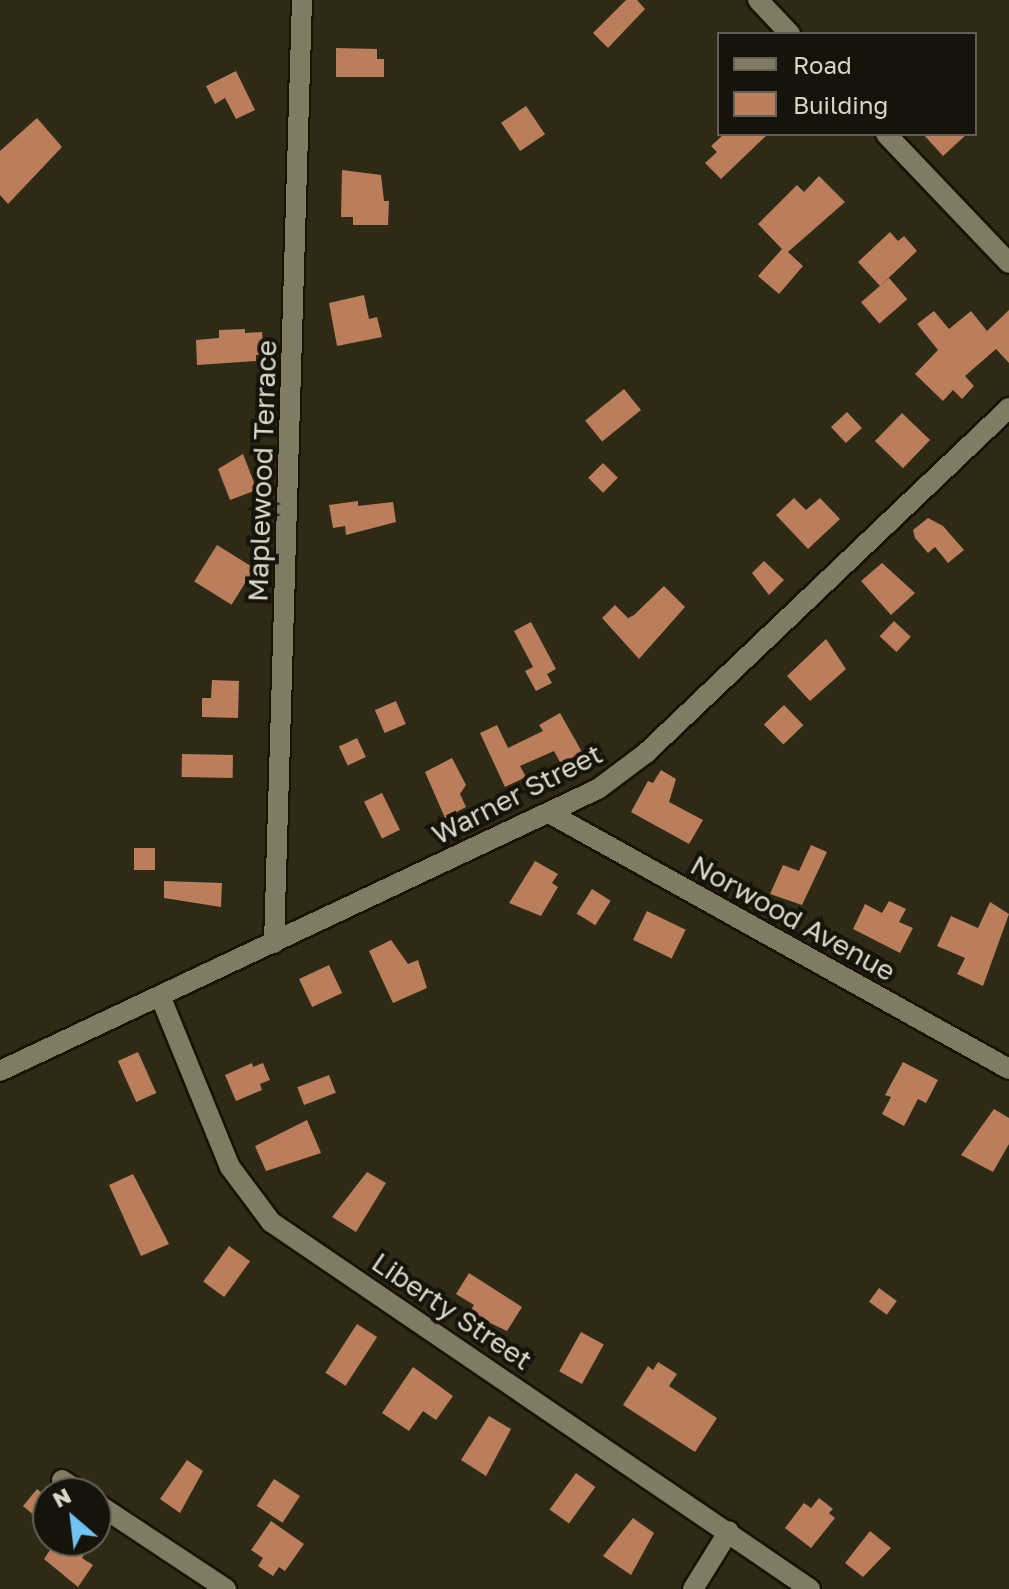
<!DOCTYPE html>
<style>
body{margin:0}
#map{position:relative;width:1009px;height:1589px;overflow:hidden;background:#2f2a16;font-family:"Golos Text",sans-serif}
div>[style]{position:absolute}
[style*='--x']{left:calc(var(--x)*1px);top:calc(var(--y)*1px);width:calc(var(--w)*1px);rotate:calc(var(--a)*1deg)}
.building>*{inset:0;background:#bb7e5c;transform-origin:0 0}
.roads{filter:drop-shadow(2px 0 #181201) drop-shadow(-2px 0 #181201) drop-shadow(0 2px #181201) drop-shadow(0 -2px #181201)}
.street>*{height:20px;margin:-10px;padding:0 10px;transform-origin:10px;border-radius:10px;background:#817b63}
span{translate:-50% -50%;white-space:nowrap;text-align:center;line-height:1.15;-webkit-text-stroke:8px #15130a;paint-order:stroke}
.street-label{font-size:28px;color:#d9d6ca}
.legend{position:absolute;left:717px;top:32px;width:260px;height:104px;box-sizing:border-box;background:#15130a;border:2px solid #636157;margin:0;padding:10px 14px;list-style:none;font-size:24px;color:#d9d6ca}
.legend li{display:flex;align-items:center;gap:16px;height:40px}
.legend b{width:40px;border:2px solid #636157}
.north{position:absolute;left:32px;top:1477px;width:80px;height:80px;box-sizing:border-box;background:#15130a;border:2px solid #636157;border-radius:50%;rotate:332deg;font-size:22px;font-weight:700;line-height:32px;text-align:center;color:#d9d6ca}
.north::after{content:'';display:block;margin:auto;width:28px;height:36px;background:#71c1f5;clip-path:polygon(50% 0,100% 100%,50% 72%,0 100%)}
</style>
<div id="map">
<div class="building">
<i style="clip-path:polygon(626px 0,637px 0,645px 9px,608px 48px,593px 33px)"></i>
<i style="clip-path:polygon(336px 48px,377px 49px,377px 59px,384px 59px,384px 77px,336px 77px)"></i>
<i style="clip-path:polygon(236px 71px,255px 110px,236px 119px,225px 98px,215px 104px,206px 86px)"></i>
<i style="left:526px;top:106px;width:34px;height:30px;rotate:56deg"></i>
<i style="clip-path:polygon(37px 118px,62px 147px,8px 204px,0 195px,0 151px)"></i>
<i style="clip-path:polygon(724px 134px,768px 134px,721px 179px,705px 163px,717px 152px,711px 146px)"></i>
<i style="clip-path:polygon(923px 134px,967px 134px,943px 156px)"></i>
<i style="clip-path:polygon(342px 170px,381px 175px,384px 201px,389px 201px,388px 225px,353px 225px,353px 217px,341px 217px)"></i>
<i style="clip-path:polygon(819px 176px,845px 202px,788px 252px,803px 266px,779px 294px,758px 276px,782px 249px,758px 224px,797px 185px,804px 192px)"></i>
<i style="clip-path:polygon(890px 232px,898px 241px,904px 236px,917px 251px,880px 286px,858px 262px)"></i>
<i style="left:889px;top:278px;width:28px;height:37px;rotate:49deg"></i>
<i style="clip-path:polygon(364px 295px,369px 319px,377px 317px,382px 337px,337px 346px,329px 303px)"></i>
<i style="clip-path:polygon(1009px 310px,1009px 363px,996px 349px,965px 376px,974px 386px,962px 399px,953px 390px,943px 401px,915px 374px,938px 350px,917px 324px,934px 311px,949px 329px,971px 311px,987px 331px)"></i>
<i style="clip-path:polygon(245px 329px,245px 333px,262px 332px,264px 354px,256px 355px,256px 361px,197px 365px,196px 340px,219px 338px,219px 330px)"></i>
<i style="left:624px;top:389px;width:27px;height:50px;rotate:51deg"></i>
<i style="left:847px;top:412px;width:22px;height:22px;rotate:47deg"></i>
<i style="left:902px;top:413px;width:39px;height:39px;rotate:44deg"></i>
<i style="clip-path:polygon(243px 454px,257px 490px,230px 500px,218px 469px)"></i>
<i style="left:603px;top:463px;width:21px;height:21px;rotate:45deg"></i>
<i style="clip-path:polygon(794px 498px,806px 510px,820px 498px,840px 519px,808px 549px,776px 515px)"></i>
<i style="clip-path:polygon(358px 501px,358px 506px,393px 502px,396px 522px,346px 535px,345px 526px,333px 528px,329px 505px)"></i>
<i style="clip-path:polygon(928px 518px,943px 526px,964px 550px,948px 563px,935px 547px,928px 553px,915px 538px,913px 530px)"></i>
<i style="left:217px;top:545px;width:44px;height:43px;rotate:32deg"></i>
<i style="clip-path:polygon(764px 561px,784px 580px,769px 595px,752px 573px)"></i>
<i style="clip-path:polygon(882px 563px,915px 593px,891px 615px,861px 581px)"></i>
<i style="clip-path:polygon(664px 586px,685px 607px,639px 659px,602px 618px,615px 605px,628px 618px,634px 615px)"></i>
<i style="left:894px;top:621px;width:23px;height:21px;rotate:43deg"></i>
<i style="clip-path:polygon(531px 622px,556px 669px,547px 674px,552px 683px,536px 691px,525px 671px,533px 667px,514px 631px)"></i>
<i style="clip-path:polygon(826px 639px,846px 669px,810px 701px,787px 676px)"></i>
<i style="clip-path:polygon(212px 680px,239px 681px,238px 718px,202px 717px,202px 698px,211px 698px)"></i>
<i style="left:396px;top:701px;width:25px;height:23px;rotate:67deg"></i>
<i style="left:784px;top:705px;width:28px;height:28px;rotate:46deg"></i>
<i style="clip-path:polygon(560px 713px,582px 752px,561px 764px,554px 751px,520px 766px,526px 777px,505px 787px,480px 733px,497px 725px,508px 748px,543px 731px,539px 725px)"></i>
<i style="left:357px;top:738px;width:21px;height:20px;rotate:65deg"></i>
<i style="left:182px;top:754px;width:51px;height:23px;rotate:1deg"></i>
<i style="clip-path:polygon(452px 758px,466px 785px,460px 794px,466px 807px,445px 818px,425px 772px)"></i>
<i style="clip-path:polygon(661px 770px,676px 779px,669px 802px,703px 820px,689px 844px,631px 812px,648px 781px,653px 783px)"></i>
<i style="left:382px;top:793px;width:41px;height:20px;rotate:64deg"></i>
<i style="clip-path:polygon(811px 845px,827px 852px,802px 905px,770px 894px,783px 865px,799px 871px)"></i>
<i style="left:155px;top:848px;width:22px;height:21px;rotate:90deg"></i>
<i style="clip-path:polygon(535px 861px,558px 874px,552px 883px,558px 887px,541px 916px,509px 903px)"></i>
<i style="clip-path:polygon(164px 881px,222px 883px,221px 907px,164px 898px)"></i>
<i style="left:592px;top:889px;width:22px;height:29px;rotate:32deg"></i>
<i style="clip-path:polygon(889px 901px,906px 909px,899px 922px,913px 928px,900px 953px,853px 929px,865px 904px,882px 913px)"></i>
<i style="clip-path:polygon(990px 902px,1009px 914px,983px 986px,957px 974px,965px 958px,937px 946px,951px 916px,978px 928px)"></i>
<i style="left:647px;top:911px;width:43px;height:32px;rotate:26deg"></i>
<i style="clip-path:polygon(391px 940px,408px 964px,418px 960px,427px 988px,393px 1003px,369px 951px)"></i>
<i style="left:329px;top:965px;width:31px;height:33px;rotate:65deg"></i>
<i style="left:138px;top:1052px;width:45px;height:22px;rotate:66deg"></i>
<i style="clip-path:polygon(903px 1062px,938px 1080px,926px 1103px,918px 1099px,904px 1126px,882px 1114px,891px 1097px,885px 1095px)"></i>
<i style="clip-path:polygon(252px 1063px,253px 1067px,263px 1063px,270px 1080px,260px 1084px,262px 1090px,236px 1101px,225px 1075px)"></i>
<i style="left:329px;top:1075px;width:19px;height:34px;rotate:69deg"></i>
<i style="clip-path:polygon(994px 1109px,1009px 1118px,1009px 1144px,993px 1172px,961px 1155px)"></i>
<i style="clip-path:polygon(307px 1120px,321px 1153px,266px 1171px,255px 1146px)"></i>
<i style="clip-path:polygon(367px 1172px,386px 1183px,356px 1232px,332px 1217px)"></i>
<i style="clip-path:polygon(133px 1174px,169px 1244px,141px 1256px,109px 1185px)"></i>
<i style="left:229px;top:1246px;width:26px;height:44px;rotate:36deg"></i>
<i style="clip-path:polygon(469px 1273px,522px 1307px,507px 1331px,469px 1313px,474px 1305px,456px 1294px)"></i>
<i style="left:879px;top:1288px;width:22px;height:17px;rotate:36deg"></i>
<i style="left:357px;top:1324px;width:24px;height:58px;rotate:33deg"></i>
<i style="left:581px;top:1332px;width:26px;height:45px;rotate:29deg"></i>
<i style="clip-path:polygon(658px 1362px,677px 1374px,669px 1386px,717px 1418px,695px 1452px,623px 1405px,648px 1366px,653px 1370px)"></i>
<i style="clip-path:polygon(413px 1367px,453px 1396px,436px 1420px,423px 1411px,409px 1431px,382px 1413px)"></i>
<i style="clip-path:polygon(489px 1416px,511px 1429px,486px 1476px,461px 1460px)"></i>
<i style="clip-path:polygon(187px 1460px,203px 1471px,180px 1513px,160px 1499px)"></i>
<i style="left:576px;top:1473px;width:24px;height:45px;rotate:36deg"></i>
<i style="left:274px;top:1479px;width:31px;height:32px;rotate:33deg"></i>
<i style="clip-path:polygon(37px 1489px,48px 1498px,48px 1527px,23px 1506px)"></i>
<i style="clip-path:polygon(819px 1498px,833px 1509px,829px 1513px,835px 1518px,811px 1548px,785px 1528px,804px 1503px,811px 1508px)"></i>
<i style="clip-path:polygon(633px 1518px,654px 1533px,631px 1575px,603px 1556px)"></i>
<i style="clip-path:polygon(271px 1521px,304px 1544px,285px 1571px,279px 1567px,273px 1576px,258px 1566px,263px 1558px,251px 1550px)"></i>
<i style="clip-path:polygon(870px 1531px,891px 1548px,863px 1577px,845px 1563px)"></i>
<i style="clip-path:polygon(56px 1541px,93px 1541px,82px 1558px,93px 1565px,78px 1587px,44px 1559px)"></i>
</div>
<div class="roads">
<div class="street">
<i style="--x:758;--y:0;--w:47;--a:46.7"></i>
<i style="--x:886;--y:134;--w:178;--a:46.4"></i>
<i style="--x:551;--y:814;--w:524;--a:29.11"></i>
<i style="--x:274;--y:943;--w:943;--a:-88.3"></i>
<i style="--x:161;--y:998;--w:183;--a:67.8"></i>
<i style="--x:230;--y:1167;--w:69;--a:53.3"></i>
<i style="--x:271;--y:1222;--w:652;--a:34.25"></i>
<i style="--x:0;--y:1071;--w:661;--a:-25.25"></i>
<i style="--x:598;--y:789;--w:60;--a:-36.9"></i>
<i style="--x:646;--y:753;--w:501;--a:-43.54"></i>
<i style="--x:62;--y:1480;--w:23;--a:34"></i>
<i style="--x:96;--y:1503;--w:156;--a:33.5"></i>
<i style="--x:693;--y:1589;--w:68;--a:-58.2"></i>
</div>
</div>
<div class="street-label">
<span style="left:262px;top:471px;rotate:-88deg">Maplewood Terrace</span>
<span style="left:517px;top:794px;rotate:-27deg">Warner Street</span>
<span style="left:793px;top:918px;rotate:29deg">Norwood Avenue</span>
<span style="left:452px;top:1311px;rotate:34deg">Liberty Street</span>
</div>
<ul class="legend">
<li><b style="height:10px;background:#817b63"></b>Road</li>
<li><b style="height:22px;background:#bb7e5c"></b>Building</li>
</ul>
<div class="north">N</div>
</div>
